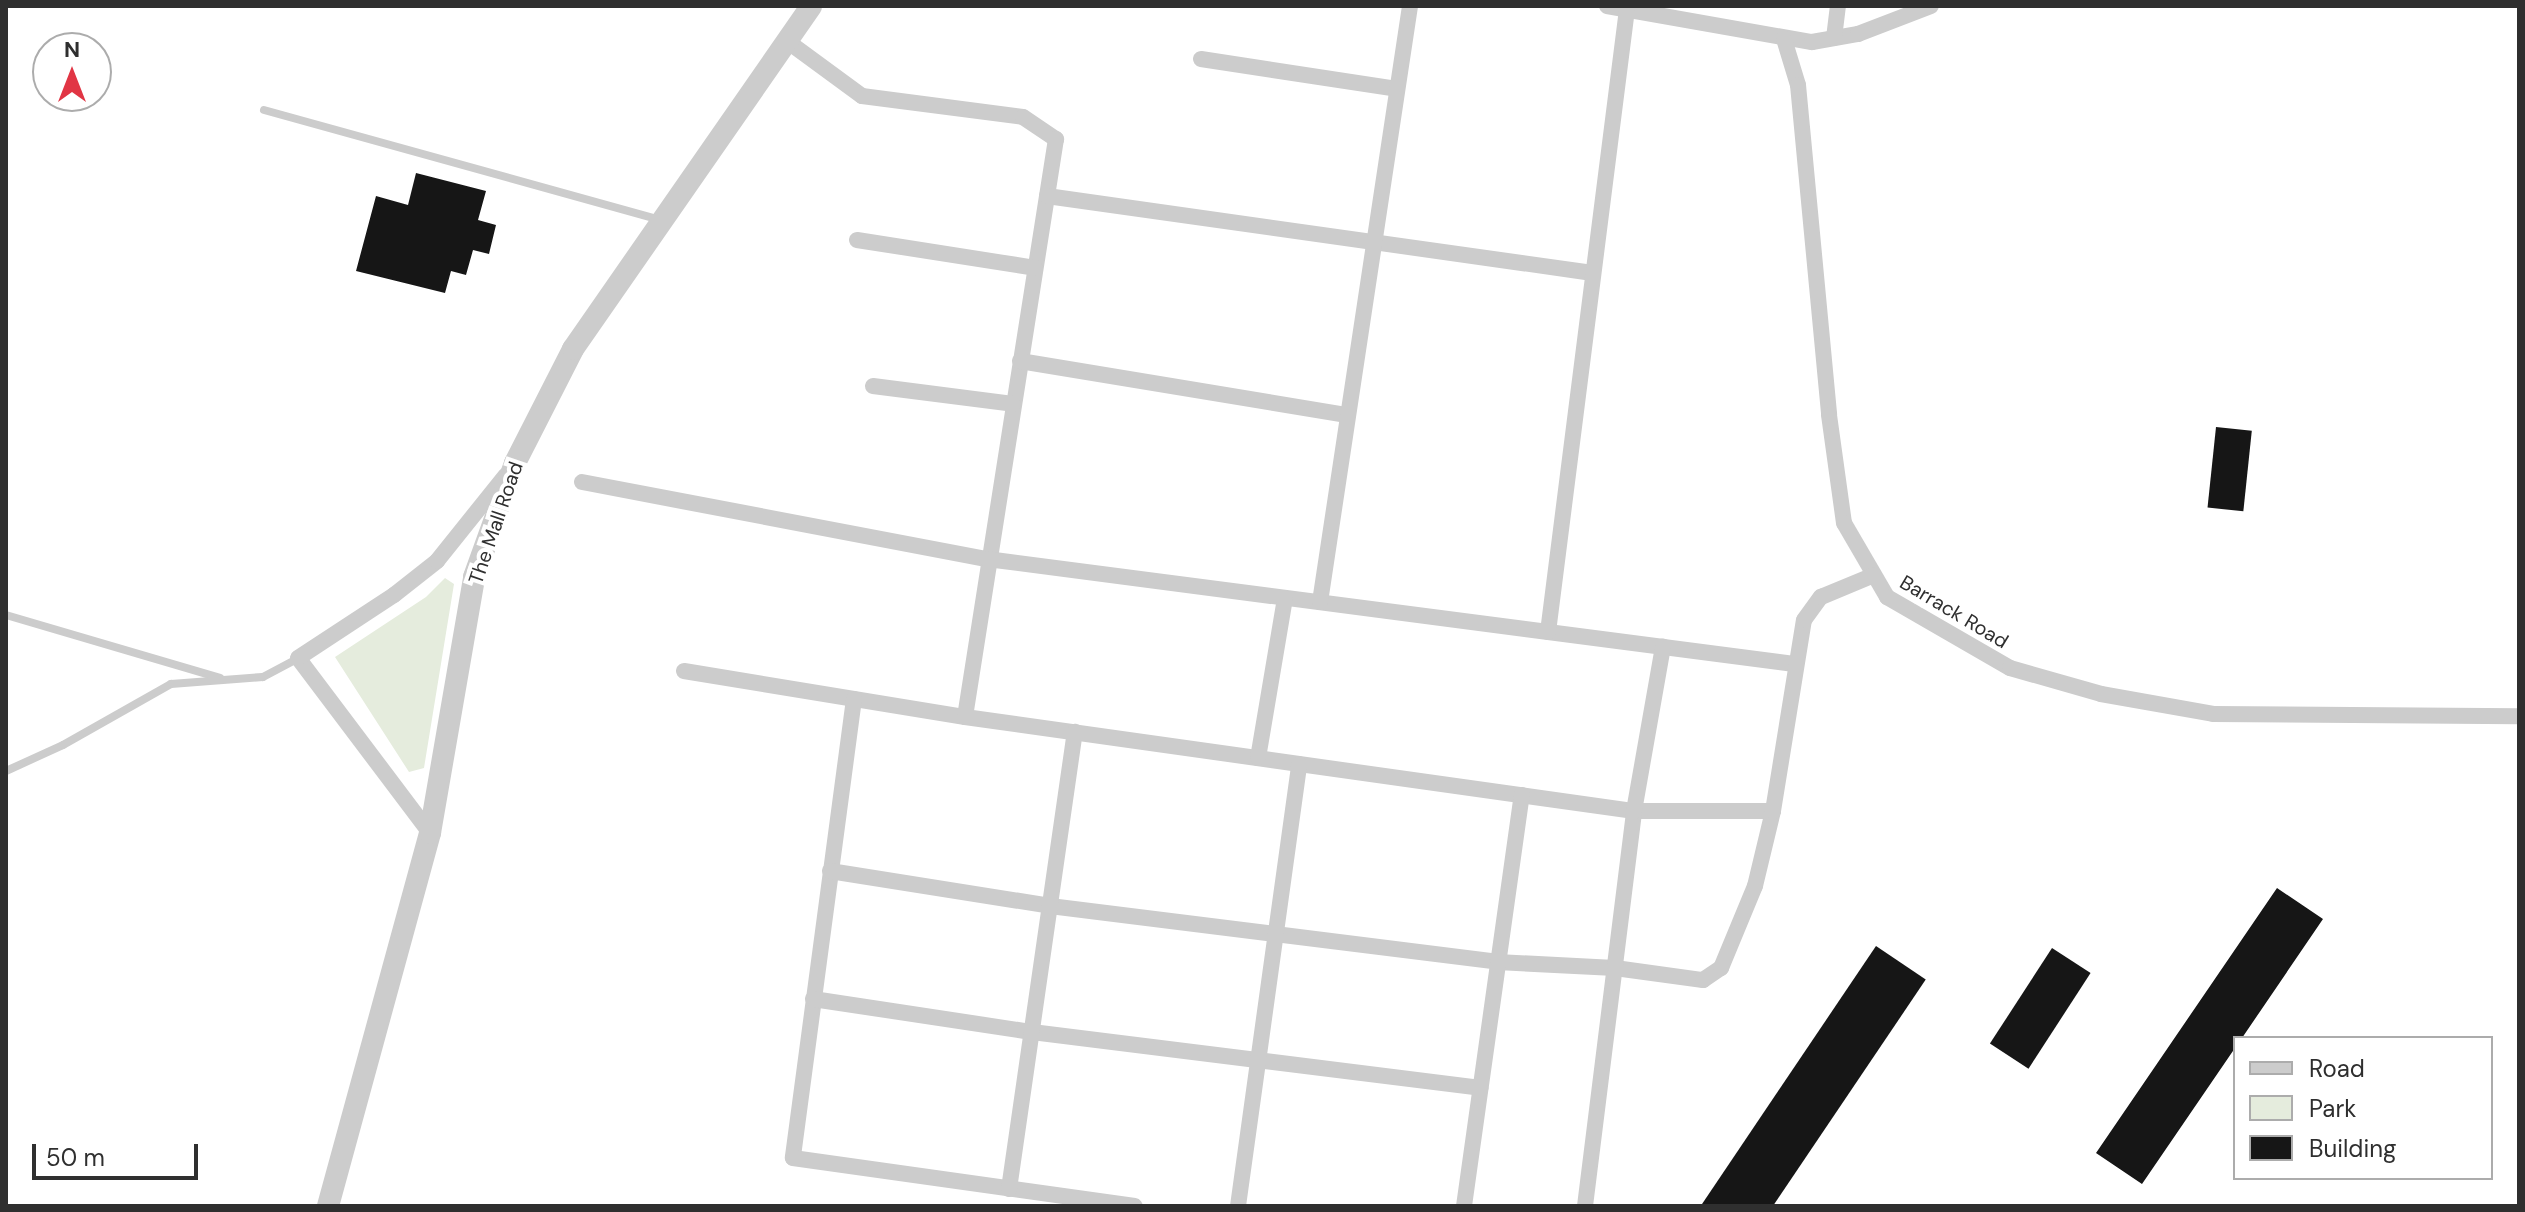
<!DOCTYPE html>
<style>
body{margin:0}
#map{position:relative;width:2525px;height:1212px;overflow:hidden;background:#fff;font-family:"DM Sans",sans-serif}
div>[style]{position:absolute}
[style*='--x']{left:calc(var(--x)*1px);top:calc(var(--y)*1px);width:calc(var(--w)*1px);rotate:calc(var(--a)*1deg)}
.green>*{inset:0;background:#e5ecdd}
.building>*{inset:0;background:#161616;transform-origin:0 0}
.service>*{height:8px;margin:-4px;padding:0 4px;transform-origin:4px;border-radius:4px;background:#ccc}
.minor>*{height:16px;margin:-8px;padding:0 8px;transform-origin:8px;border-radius:8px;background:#ccc}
.tertiary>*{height:22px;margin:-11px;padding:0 11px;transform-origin:11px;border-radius:11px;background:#ccc}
span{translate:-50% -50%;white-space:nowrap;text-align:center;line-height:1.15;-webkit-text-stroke:8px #fff;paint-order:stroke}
.street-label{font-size:20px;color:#2f2f2f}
.frame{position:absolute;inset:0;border:8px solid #2f2f2f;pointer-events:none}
.legend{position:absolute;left:2233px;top:1036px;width:260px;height:144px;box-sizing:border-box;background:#fff;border:2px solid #acacac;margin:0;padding:10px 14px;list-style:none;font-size:24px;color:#2f2f2f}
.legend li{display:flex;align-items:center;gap:16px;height:40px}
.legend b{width:40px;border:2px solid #acacac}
.north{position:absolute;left:32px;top:32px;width:80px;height:80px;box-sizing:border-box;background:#fff;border:2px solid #acacac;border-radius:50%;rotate:0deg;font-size:22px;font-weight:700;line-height:32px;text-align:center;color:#2f2f2f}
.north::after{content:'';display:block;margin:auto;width:28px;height:36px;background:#e13544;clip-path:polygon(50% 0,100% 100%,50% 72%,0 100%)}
.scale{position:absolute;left:32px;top:1144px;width:166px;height:36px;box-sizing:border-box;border:4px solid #2f2f2f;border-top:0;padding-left:10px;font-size:24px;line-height:28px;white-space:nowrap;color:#2f2f2f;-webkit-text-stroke:6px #fff;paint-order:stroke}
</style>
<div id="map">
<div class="green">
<i style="clip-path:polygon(445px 578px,454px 584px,424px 768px,409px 772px,335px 657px,426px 597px)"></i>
</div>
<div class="building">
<i style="clip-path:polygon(416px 173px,486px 191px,478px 220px,496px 225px,489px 254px,473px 250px,466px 275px,451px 271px,445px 293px,356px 271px,376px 196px,408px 205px)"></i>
<i style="left:2216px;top:427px;width:36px;height:81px;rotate:6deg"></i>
<i style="clip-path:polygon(2277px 888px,2323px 919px,2242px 1038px,2235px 1038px,2235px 1048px,2142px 1184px,2096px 1153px)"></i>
<i style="left:1876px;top:946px;width:60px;height:315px;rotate:34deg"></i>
<i style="left:2052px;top:948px;width:46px;height:114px;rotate:33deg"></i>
</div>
<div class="service">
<i style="--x:264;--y:110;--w:411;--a:15.5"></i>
<i style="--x:6;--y:615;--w:223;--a:16.4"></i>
<i style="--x:6;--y:771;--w:63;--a:-24.5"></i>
<i style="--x:63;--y:745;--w:124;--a:-29.5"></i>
<i style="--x:171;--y:684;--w:92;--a:-4.4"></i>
<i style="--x:263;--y:677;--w:40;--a:-28"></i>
</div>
<div class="minor">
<i style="--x:1607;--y:6;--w:208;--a:10"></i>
<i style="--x:1812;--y:42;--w:47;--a:-9.9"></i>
<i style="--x:1858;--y:34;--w:78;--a:-21"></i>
<i style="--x:1834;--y:38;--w:32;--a:-83"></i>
<i style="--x:1784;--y:39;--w:48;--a:73.1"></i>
<i style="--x:1798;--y:85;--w:331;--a:84.6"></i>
<i style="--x:1829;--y:415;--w:109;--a:82.1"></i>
<i style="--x:1844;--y:523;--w:86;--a:59.8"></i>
<i style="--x:1887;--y:597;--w:142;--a:30"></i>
<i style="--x:2010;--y:668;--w:95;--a:15.9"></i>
<i style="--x:2101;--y:694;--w:114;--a:10.1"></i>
<i style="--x:2213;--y:714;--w:306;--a:0.4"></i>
<i style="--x:787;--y:41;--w:93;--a:36.3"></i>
<i style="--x:862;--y:96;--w:162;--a:7.4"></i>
<i style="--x:1023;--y:117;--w:40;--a:34"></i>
<i style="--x:1056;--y:139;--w:585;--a:98.95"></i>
<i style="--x:1201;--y:59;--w:198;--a:8.7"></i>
<i style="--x:1047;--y:196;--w:551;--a:8.03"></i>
<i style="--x:857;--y:240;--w:180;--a:8.9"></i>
<i style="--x:1020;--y:361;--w:330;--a:9.4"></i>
<i style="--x:873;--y:386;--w:141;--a:7.3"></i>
<i style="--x:582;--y:482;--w:412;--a:10.8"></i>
<i style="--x:987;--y:559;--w:814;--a:7.41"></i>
<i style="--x:1320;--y:602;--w:603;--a:-81.41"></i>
<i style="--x:1548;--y:632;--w:628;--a:-82.77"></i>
<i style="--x:684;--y:671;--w:285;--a:9.3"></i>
<i style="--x:965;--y:717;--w:676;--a:8"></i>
<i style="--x:1634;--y:811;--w:139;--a:0"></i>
<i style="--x:854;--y:699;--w:463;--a:97.6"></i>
<i style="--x:793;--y:1158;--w:345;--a:8"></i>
<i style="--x:1258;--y:758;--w:162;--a:-80.4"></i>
<i style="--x:430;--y:833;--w:219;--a:-127"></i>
<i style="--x:298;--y:658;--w:115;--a:-33.3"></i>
<i style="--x:394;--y:595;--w:55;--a:-38.3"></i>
<i style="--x:437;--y:561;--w:110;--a:-51.3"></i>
<i style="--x:830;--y:871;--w:223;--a:9"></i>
<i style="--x:1050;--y:906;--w:450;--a:7.1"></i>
<i style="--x:1497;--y:962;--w:118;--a:2.9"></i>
<i style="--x:1615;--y:968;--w:89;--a:7.8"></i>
<i style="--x:1703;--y:980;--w:22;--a:-34"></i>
<i style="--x:1721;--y:968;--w:89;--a:-67.5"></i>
<i style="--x:1755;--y:886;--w:77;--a:-76.5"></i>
<i style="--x:1773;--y:811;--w:193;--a:-80.8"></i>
<i style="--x:1804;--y:620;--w:29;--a:-54"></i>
<i style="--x:1821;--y:597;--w:57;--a:-22.5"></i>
<i style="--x:813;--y:999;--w:221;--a:8.6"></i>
<i style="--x:1032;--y:1032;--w:452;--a:7.1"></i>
<i style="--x:1009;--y:1189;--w:462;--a:-81.8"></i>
<i style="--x:1238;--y:1206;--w:446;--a:-82.1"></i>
<i style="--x:1464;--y:1206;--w:415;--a:-82"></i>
<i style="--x:1585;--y:1206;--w:398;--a:-82.9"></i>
<i style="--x:1634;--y:811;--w:167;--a:-80"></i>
</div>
<div class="tertiary">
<i style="--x:328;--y:1206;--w:387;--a:-74.7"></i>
<i style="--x:430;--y:833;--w:260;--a:-80.2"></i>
<i style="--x:474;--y:577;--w:121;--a:-70.2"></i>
<i style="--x:515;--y:463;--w:128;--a:-63"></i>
<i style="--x:573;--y:349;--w:417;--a:-55.2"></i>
</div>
<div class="street-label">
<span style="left:496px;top:523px;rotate:-71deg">The Mall Road</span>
<span style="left:1954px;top:612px;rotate:31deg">Barrack Road</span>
</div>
<div class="frame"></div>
<ul class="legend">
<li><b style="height:10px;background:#ccc"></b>Road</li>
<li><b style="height:22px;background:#e5ecdd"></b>Park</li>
<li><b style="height:22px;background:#161616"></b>Building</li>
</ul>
<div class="north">N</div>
<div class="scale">50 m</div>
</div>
